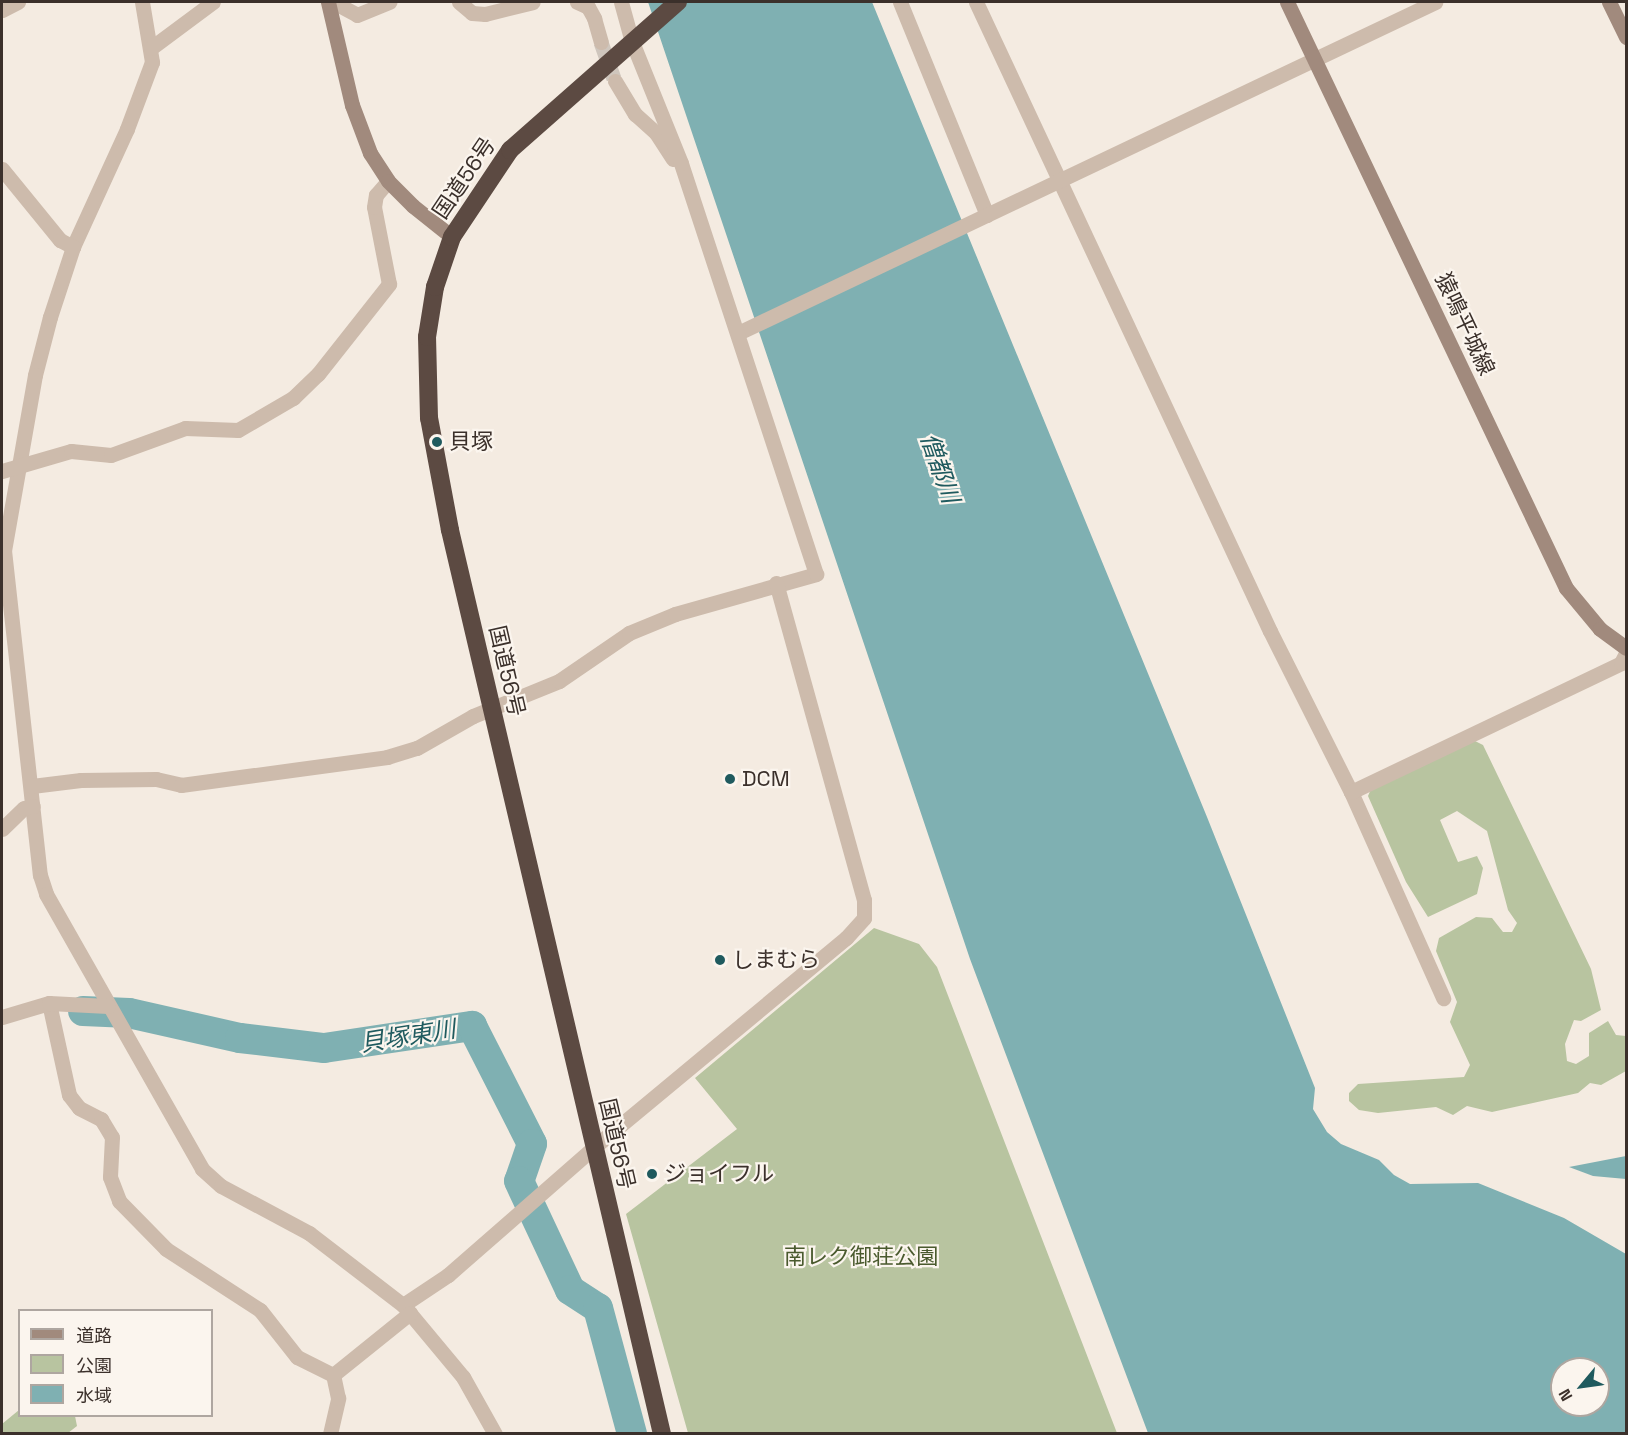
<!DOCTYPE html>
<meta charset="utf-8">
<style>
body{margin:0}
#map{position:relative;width:1628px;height:1435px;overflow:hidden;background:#f4ebe1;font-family:"Space Grotesk","Noto Sans JP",sans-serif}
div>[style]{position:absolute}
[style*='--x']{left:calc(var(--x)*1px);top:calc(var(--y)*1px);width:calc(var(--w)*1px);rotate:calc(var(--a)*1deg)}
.green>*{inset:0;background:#b8c4a0}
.water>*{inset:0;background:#7fb0b2}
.river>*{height:30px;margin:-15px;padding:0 15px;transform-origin:15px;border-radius:15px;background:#7fb0b2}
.street-tunnel>*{height:15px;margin-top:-7.5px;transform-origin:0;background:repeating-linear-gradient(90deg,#cfc6bd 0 15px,transparent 0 23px)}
.street>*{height:15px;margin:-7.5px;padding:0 7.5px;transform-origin:7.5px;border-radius:7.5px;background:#cdbbac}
.secondary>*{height:15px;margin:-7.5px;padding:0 7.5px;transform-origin:7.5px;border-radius:7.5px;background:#a18a7d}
.highway>*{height:18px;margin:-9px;padding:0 9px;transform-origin:9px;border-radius:9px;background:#5c4a42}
.dots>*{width:16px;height:16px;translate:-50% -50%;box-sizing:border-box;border:3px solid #fbf5ee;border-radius:50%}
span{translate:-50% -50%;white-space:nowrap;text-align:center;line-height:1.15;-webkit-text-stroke:4.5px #fbf5ee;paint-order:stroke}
.street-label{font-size:22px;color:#3b302b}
.poi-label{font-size:22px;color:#3b302b}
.left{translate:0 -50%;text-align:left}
.park-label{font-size:22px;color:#4a5a2e}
.water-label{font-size:24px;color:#1f5a5e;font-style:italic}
.frame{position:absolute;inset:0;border:3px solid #3b302b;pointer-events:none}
.legend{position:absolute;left:18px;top:1309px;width:195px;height:108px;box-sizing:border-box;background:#fbf5ee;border:2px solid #aea6a0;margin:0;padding:8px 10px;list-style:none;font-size:18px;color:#3b302b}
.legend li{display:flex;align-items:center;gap:12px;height:30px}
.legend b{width:30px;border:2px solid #aea6a0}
.north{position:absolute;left:1550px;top:1357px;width:60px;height:60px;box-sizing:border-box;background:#fbf5ee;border:2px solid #aea6a0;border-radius:50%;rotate:241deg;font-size:16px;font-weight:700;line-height:24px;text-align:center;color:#3b302b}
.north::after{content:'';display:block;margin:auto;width:21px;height:27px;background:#1f5a5e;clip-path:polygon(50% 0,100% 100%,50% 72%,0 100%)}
</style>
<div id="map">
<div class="green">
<i style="clip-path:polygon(1473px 740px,1483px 745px,1591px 969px,1601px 1010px,1581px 1021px,1574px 1020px,1565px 1044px,1567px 1061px,1576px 1064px,1589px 1056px,1589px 1033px,1608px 1021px,1616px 1035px,1626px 1036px,1626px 1071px,1601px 1085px,1590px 1083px,1578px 1093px,1492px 1112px,1467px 1106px,1453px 1115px,1436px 1107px,1378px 1113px,1359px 1110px,1349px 1101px,1349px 1093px,1358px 1084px,1464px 1077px,1470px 1065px,1450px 1022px,1457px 1002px,1436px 951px,1439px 938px,1476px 917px,1492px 918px,1503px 932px,1512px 932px,1517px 923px,1508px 910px,1487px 831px,1457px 811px,1440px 820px,1458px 862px,1477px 856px,1483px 868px,1477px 894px,1428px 917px,1406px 882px,1368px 796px,1371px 789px)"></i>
<i style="clip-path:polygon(874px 928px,919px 944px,937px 967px,1117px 1433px,688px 1433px,626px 1214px,737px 1129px,695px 1078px)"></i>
<i style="clip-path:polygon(19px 1410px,20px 1416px,75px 1416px,77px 1426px,68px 1433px,2px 1433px,2px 1424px)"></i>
</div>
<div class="water">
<i style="clip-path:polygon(evenodd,648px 2px,872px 2px,1207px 817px,1315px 1088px,1313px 1109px,1327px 1132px,1341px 1144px,1379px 1160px,1394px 1175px,1410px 1184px,1478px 1183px,1564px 1218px,1626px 1254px,1626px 1433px,1148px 1433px,970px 959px,648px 2px,1562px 1369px,1598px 1369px,1598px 1405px,1562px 1405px,1562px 1369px)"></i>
<i style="clip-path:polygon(1626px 1156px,1626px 1179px,1593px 1176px,1569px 1167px)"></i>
</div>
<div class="river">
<i style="--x:83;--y:1011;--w:46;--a:2.5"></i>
<i style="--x:129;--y:1013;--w:114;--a:12.7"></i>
<i style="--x:240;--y:1038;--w:85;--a:6.8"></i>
<i style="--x:324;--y:1048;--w:150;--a:-8.5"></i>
<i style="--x:472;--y:1026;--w:132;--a:63"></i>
<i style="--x:532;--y:1144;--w:39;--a:109"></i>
<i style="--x:519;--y:1181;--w:120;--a:64.9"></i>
<i style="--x:570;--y:1290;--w:33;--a:33"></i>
<i style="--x:598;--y:1308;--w:131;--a:74.9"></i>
</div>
<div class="street-tunnel">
<i style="--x:601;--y:42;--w:41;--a:70.3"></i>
</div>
<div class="street">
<i style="--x:142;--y:2;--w:61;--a:80.5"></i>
<i style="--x:152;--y:62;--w:72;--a:110.5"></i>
<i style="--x:127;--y:129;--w:130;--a:114.6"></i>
<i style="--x:73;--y:247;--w:74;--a:108.2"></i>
<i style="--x:50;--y:317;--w:60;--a:104.5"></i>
<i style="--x:35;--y:375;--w:178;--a:100"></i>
<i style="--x:4;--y:550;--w:327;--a:83.7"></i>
<i style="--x:40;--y:875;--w:20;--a:72"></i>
<i style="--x:46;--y:894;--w:316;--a:60.4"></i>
<i style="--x:202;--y:1169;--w:25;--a:42"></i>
<i style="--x:221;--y:1186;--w:100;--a:28.1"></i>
<i style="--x:309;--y:1233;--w:118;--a:37.5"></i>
<i style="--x:403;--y:1305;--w:94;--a:50.2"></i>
<i style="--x:463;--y:1377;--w:65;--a:60.7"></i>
<i style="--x:333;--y:2;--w:27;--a:28"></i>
<i style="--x:357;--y:15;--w:35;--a:-22"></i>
<i style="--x:459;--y:2;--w:17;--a:40"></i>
<i style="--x:472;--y:13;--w:13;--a:4"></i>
<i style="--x:485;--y:14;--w:49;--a:-14"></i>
<i style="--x:577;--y:2;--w:12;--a:24"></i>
<i style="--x:588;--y:7;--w:13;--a:61"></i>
<i style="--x:594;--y:18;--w:25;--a:74"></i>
<i style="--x:900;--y:2;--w:230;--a:67.8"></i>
<i style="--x:976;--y:2;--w:694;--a:64.95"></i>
<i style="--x:1270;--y:631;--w:180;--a:63.3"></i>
<i style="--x:1351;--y:792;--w:226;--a:65.9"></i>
<i style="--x:2;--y:10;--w:18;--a:-27"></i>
<i style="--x:151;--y:48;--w:77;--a:-36.6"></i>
<i style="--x:615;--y:81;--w:39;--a:59"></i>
<i style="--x:635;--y:114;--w:28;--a:42"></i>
<i style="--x:656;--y:133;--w:31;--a:57"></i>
<i style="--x:2;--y:169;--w:92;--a:50.8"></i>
<i style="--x:60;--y:240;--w:15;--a:28"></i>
<i style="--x:738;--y:333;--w:772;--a:-25.4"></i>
<i style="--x:2;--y:471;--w:72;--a:-16.2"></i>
<i style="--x:71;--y:451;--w:40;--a:5.7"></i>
<i style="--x:111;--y:455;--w:79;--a:-20"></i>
<i style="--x:185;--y:428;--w:53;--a:2.2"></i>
<i style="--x:238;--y:430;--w:64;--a:-30.2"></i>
<i style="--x:293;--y:398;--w:35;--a:-44"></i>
<i style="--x:318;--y:374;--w:115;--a:-51.7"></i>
<i style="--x:389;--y:284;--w:78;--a:-101"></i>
<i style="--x:374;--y:207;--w:12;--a:-81"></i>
<i style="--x:376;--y:195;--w:18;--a:-49"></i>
<i style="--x:32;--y:786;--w:49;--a:-7"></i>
<i style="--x:81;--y:780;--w:75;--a:-0.8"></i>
<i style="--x:156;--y:779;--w:26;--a:13"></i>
<i style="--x:181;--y:785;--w:208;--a:-7.7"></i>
<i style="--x:387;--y:757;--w:31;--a:-17"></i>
<i style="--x:417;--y:748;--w:64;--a:-29.7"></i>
<i style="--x:473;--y:716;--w:93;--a:-22.1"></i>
<i style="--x:559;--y:681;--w:85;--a:-34.4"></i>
<i style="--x:629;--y:633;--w:50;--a:-22.4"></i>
<i style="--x:675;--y:614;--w:147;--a:-15.8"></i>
<i style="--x:816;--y:574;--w:433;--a:-108.2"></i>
<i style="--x:681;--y:163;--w:131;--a:-112"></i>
<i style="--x:632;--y:42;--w:41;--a:-105.4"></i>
<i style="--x:1351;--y:792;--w:299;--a:-25.5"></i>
<i style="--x:1621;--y:663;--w:11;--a:-63"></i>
<i style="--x:2;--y:829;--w:30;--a:-44"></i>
<i style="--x:24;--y:808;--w:9;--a:-13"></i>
<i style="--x:49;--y:1003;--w:94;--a:77.7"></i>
<i style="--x:69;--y:1095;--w:16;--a:52"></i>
<i style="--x:79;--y:1108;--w:25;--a:27"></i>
<i style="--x:101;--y:1119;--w:21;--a:59"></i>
<i style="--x:112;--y:1137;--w:40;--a:92.9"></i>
<i style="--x:110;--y:1177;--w:26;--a:69"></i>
<i style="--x:119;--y:1201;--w:67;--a:45.6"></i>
<i style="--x:166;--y:1249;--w:112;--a:33"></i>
<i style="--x:260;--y:1310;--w:60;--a:51.8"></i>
<i style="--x:297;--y:1357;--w:40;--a:26.6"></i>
<i style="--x:2;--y:1017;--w:49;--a:-16.6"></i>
<i style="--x:49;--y:1003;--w:59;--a:2.9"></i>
<i style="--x:403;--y:1305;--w:54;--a:-33.7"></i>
<i style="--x:448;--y:1275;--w:193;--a:-41.2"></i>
<i style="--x:593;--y:1148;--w:329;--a:-39.7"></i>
<i style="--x:846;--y:938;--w:27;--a:-48"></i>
<i style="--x:864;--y:918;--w:18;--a:-90"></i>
<i style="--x:864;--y:900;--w:329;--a:-105.5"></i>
<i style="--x:333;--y:1375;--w:99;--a:-38.8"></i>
<i style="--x:330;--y:1434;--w:37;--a:-77"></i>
<i style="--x:338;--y:1398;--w:24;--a:-102"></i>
</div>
<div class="secondary">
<i style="--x:328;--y:2;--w:106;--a:76.9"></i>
<i style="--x:352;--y:105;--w:51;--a:69.4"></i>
<i style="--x:370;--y:153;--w:33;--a:57"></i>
<i style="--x:388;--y:181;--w:35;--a:45"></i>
<i style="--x:413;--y:206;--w:50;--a:38.5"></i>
<i style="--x:1287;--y:2;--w:649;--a:64.54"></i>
<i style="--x:1566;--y:588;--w:53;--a:50.3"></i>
<i style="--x:1600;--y:629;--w:32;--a:36"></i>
<i style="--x:1609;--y:2;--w:39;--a:64"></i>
</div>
<div class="highway">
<i style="--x:662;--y:1434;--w:929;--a:-103.2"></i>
<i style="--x:450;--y:530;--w:114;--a:-100.6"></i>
<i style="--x:429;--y:418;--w:81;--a:-91.4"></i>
<i style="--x:427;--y:337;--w:51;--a:-80.9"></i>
<i style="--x:435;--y:287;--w:53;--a:-71.2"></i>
<i style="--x:452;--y:237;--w:105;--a:-56.3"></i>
<i style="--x:510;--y:150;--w:224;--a:-41.4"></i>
</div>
<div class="dots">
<i style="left:437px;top:442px;background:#1f5a5e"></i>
<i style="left:730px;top:779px;background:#1f5a5e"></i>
<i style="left:720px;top:960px;background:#1f5a5e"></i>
<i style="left:652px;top:1174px;background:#1f5a5e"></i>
</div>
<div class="street-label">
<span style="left:464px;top:178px;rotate:-56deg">国道56号</span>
<span style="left:1465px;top:324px;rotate:65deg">猿鳴平城線</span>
<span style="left:507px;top:671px;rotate:77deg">国道56号</span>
<span style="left:617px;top:1144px;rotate:77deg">国道56号</span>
</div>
<div class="poi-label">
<span class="left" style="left:449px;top:442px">貝塚</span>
<span class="left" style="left:742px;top:779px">DCM</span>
<span class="left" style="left:732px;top:960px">しまむら</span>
<span class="left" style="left:664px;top:1174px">ジョイフル</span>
</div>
<div class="park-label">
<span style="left:861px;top:1257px">南レク御荘公園</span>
</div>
<div class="water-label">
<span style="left:940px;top:468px;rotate:71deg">僧都川</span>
<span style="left:408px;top:1036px;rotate:-9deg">貝塚東川</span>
</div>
<div class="frame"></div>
<ul class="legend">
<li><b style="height:8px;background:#a18a7d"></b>道路</li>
<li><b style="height:16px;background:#b8c4a0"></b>公園</li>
<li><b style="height:16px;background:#7fb0b2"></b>水域</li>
</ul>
<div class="north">N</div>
</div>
